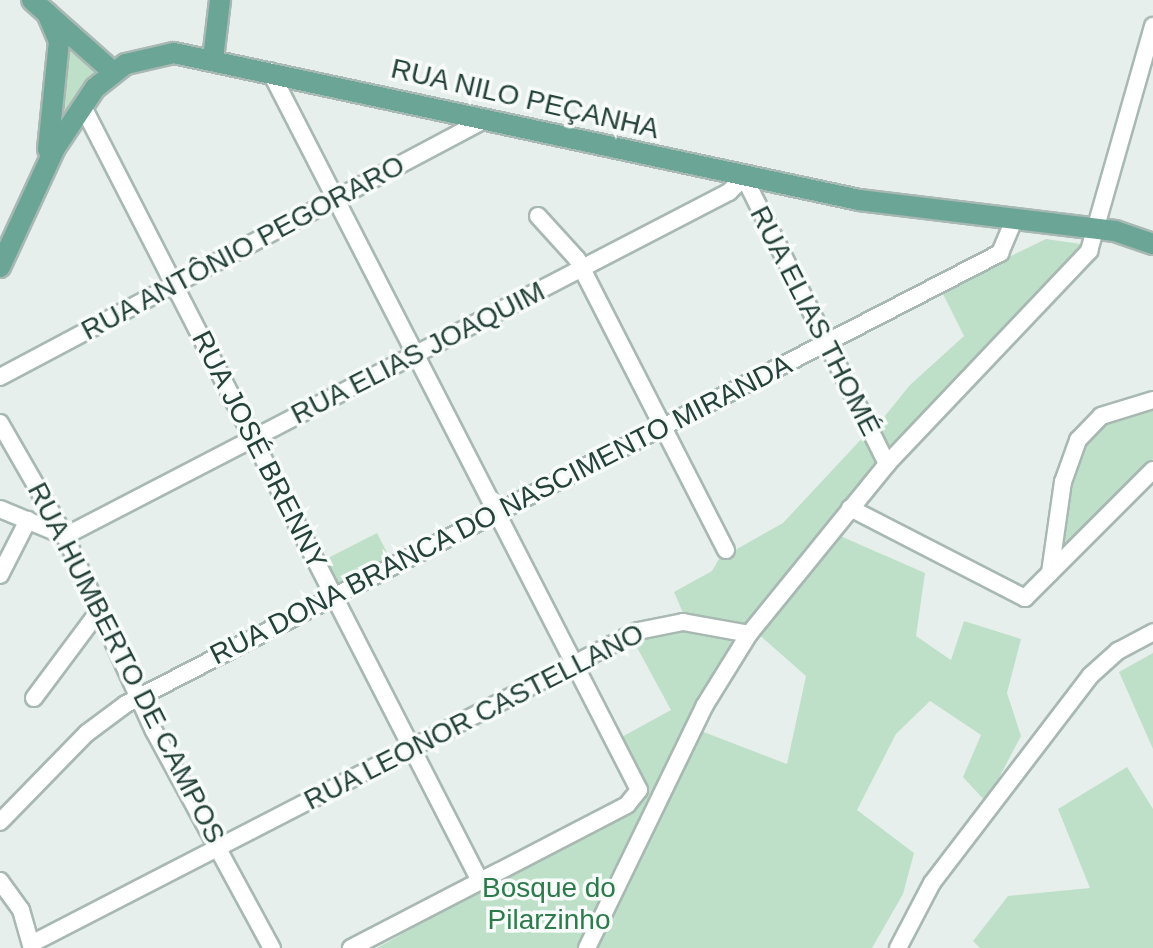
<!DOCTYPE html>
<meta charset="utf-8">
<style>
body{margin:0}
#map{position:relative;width:1153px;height:948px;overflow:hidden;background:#e6efeb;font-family:Arial,sans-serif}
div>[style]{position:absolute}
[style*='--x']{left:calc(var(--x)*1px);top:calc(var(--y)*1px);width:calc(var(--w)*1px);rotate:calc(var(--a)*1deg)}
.green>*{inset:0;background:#bfe0c8;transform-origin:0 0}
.roads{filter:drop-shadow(2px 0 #a8b8b2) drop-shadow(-2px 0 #a8b8b2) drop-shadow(0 2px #a8b8b2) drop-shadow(0 -2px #a8b8b2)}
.minor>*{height:16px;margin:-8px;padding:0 8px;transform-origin:8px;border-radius:8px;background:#fff}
.major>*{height:20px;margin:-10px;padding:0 10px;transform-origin:10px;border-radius:10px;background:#6aa596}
span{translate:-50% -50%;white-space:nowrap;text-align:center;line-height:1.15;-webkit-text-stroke:7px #f7fbf9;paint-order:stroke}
.street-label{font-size:28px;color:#24423a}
.park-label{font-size:28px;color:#2d7a4b}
</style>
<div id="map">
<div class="green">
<i style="clip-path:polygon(69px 40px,98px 70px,63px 118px)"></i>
<i style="clip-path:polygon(1046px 239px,1088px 245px,889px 455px,876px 427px,910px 385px,964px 336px,941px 290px)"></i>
<i style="clip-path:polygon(1153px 409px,1153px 459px,1060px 553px,1080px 450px,1100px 425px,1119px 415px)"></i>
<i style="clip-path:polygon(866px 434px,881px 463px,748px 627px,684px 615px,674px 592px,712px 571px,719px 559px,783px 523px)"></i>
<i style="left:377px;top:533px;width:29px;height:61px;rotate:63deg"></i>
<i style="clip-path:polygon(838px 535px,925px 573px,916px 636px,951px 660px,964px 621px,1021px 639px,1007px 693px,1021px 736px,986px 802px,963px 777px,981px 735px,930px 701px,896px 734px,857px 810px,914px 853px,903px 894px,872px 948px,597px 948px,701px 731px,787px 764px,806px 676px,756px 632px)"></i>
<i style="clip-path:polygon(670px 627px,738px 638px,578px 948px,377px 948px,627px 808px,644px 793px,618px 739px,671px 710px,633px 640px)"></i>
<i style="clip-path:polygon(1153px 653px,1153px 749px,1119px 672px)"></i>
<i style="clip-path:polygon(1127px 767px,1153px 809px,1153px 948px,980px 948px,973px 941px,1008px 896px,1090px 888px,1058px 809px)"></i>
</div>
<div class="roads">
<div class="minor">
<i style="--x:270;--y:71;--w:808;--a:62.83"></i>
<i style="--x:639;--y:790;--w:19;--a:129"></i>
<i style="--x:627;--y:805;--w:311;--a:152.6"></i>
<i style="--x:82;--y:105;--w:872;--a:62.85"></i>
<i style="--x:538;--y:216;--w:58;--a:47.8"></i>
<i style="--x:577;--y:259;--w:327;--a:62.9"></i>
<i style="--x:0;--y:377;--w:550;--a:-27.96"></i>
<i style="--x:0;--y:423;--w:130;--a:60.1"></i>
<i style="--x:65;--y:536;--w:214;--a:65.5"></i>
<i style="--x:154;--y:731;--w:247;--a:61.5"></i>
<i style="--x:850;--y:508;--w:197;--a:27.2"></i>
<i style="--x:1025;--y:598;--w:181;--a:-45"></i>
<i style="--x:0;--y:509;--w:70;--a:22.6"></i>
<i style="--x:65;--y:536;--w:748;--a:-27.39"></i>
<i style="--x:729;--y:192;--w:21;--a:-45"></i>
<i style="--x:744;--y:177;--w:321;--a:63.5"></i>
<i style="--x:1050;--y:573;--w:92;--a:-81.9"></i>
<i style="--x:1063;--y:482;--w:45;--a:-70.3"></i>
<i style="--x:1078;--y:440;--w:33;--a:-46"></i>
<i style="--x:1101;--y:416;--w:54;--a:-17.1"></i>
<i style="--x:0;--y:575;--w:62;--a:-63"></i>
<i style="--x:34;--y:698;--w:112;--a:-53.3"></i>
<i style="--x:0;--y:822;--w:124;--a:-45.7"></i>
<i style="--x:87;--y:733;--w:49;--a:-36.6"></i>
<i style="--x:126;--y:704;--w:984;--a:-27.29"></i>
<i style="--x:1000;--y:253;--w:34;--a:-67"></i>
<i style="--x:0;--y:881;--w:36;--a:54"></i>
<i style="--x:21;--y:910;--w:40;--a:74"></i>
<i style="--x:31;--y:944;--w:683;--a:-27.28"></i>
<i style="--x:638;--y:631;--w:46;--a:-11.3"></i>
<i style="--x:683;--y:622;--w:67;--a:10.3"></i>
<i style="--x:749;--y:634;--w:219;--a:-50.9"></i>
<i style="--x:887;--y:464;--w:294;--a:-46.5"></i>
<i style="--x:1089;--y:251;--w:234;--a:-74.1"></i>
<i style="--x:587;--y:948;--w:270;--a:-64.1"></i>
<i style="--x:705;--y:705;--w:84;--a:-58.2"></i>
<i style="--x:898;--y:948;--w:73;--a:-62.4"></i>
<i style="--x:932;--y:883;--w:260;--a:-52.6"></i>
<i style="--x:1090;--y:676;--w:38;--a:-42"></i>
<i style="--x:1118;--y:651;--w:40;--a:-28"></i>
</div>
<div class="major">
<i style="--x:32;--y:0;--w:108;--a:41.6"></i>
<i style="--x:47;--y:13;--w:30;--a:67"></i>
<i style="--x:59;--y:41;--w:109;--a:95.8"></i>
<i style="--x:213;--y:59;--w:59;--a:-83.2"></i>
<i style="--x:0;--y:267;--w:131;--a:-65.2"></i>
<i style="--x:55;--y:148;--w:72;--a:-56.3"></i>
<i style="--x:95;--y:88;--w:39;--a:-38"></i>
<i style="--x:126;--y:64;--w:49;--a:-12.9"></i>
<i style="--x:174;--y:53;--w:701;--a:12.11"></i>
<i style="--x:859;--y:200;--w:258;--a:6.9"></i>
<i style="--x:1115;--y:231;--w:40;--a:18.9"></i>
</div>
</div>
<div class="street-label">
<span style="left:525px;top:99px;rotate:13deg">RUA NILO PEÇANHA</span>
<span style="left:243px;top:248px;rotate:-28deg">RUA ANTÔNIO PEGORARO</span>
<span style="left:815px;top:321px;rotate:63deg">RUA ELIAS THOMÉ</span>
<span style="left:418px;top:353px;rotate:-27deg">RUA ELIAS JOAQUIM</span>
<span style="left:259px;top:450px;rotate:63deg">RUA JOSÉ BRENNY</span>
<span style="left:501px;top:510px;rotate:-27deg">RUA DONA BRANCA DO NASCIMENTO MIRANDA</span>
<span style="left:126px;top:663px;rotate:63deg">RUA HUMBERTO DE CAMPOS</span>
<span style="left:474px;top:717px;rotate:-27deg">RUA LEONOR CASTELLANO</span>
</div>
<div class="park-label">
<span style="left:549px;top:904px">Bosque do<br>Pilarzinho</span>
</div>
</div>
